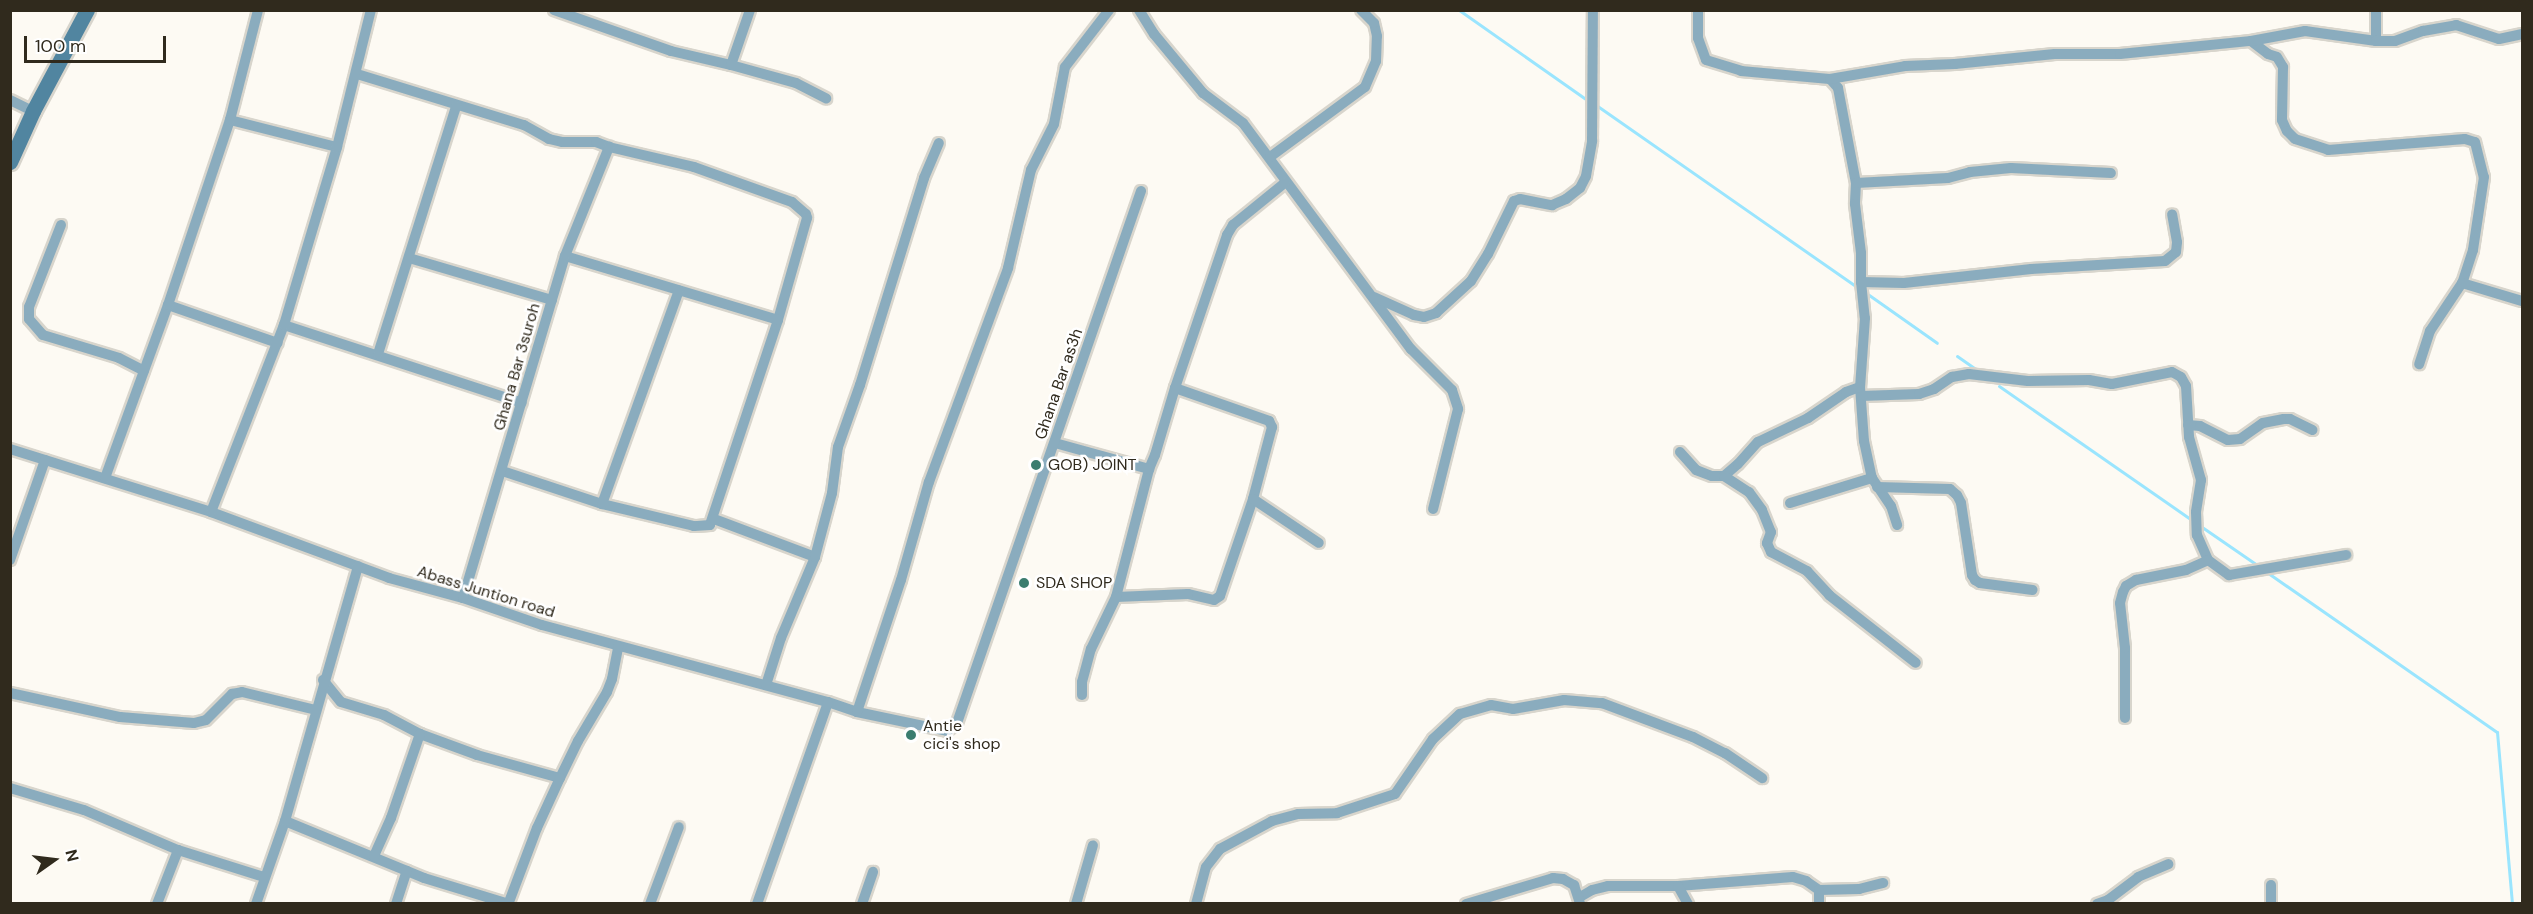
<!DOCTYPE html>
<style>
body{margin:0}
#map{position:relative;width:2533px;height:914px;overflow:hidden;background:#fdfaf3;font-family:"DM Sans",sans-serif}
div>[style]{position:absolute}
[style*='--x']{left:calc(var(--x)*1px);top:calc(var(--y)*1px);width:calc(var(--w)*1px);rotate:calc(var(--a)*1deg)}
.stream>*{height:3px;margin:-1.5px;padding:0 1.5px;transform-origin:1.5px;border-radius:1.5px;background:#9ae5fe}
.roads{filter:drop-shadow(2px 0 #d8d5cc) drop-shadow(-2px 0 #d8d5cc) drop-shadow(0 2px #d8d5cc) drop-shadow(0 -2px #d8d5cc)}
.street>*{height:10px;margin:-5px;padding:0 5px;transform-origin:5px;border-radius:5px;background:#8aacbe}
.secondary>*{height:15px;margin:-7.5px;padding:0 7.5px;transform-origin:7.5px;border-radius:7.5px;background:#5185a0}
.dots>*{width:16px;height:16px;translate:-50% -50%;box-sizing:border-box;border:3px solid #fff;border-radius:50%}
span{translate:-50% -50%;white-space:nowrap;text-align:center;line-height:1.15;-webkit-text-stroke:5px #fff;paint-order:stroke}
.street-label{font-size:16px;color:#302a1d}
.poi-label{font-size:16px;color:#302a1d}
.left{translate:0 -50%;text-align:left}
.frame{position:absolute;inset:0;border:12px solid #302a1d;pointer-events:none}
.north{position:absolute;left:24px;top:830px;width:60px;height:60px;-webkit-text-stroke:4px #fff;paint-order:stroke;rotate:76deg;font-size:16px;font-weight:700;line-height:24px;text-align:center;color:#302a1d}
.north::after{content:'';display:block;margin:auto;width:21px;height:27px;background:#302a1d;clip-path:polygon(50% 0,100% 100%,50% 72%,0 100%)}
.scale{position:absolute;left:24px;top:36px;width:142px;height:27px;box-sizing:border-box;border:3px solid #302a1d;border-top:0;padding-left:8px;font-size:18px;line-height:21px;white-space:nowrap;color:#302a1d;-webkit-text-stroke:4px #fff;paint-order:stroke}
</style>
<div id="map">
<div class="stream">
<i style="--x:1459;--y:10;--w:160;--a:35.1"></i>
<i style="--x:1596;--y:105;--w:316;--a:34.9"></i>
<i style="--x:1869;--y:295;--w:83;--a:35.2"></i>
<i style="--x:1957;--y:356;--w:24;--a:35"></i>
<i style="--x:1999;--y:386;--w:236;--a:34.8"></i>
<i style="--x:2199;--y:525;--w:74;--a:34.5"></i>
<i style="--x:2268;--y:573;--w:279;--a:34.8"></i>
<i style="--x:2497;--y:732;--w:173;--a:85"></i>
</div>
<div class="roads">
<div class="street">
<i style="--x:554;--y:10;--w:124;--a:19.3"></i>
<i style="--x:671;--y:51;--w:62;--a:13.1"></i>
<i style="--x:731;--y:65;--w:58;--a:-70.9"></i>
<i style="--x:1139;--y:10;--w:28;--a:58"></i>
<i style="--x:1154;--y:34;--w:77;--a:50.3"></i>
<i style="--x:1203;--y:93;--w:50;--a:36.9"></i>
<i style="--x:1243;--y:123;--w:282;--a:53.4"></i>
<i style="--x:1411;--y:349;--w:58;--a:45"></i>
<i style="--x:1452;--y:390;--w:20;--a:72"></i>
<i style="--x:1458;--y:409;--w:103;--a:104"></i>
<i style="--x:1698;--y:10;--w:28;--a:90"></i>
<i style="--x:1698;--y:38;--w:23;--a:70"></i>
<i style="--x:1706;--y:60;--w:37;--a:17"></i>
<i style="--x:1741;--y:71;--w:89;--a:5.1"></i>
<i style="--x:1830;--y:79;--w:12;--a:48"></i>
<i style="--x:1838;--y:88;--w:97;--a:79.3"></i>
<i style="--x:1856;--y:183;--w:21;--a:93"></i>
<i style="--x:1855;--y:204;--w:49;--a:83"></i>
<i style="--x:1861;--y:253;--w:29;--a:90"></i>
<i style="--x:1861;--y:282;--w:36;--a:84"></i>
<i style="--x:1865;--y:318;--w:69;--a:94.1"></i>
<i style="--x:1860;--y:387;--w:54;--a:85.8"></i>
<i style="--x:1864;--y:441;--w:38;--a:78"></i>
<i style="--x:1872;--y:478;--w:34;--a:56"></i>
<i style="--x:1891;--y:506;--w:20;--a:72"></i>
<i style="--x:2251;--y:41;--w:21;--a:37"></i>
<i style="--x:2268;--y:54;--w:9;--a:18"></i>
<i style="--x:2277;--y:57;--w:12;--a:59"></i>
<i style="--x:2283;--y:67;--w:53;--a:91.1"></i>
<i style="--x:2282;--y:120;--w:12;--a:66"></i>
<i style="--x:2287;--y:131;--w:11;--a:45"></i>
<i style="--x:2295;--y:139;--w:35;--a:18"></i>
<i style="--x:2328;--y:150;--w:137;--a:-4.6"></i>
<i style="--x:2465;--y:139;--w:10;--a:17"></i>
<i style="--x:2475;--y:142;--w:36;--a:76"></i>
<i style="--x:2484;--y:177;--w:74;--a:98.6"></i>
<i style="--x:2473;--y:250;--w:35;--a:108"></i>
<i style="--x:2462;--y:283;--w:58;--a:123.7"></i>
<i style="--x:2430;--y:331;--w:35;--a:108"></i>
<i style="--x:2376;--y:41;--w:31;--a:-90"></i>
<i style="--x:731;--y:65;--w:67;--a:15.5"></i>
<i style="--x:796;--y:83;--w:34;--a:27"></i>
<i style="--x:357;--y:74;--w:175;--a:17"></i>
<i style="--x:524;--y:125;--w:29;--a:29"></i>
<i style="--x:549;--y:139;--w:13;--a:13"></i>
<i style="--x:562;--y:142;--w:34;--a:0"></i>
<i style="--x:596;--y:142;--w:14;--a:21"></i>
<i style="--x:609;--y:147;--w:87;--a:13.2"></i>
<i style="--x:694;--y:167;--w:104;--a:19.7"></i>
<i style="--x:792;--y:202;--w:18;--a:41"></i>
<i style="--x:806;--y:214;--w:4;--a:76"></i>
<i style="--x:807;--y:218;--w:106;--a:105.9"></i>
<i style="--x:778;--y:320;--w:216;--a:108.4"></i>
<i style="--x:710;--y:525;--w:16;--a:176"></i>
<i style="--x:694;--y:526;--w:95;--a:-166.6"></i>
<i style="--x:602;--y:504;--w:105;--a:-161.7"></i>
<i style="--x:1830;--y:79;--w:76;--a:-9.8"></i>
<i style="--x:1905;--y:66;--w:50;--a:-2.3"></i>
<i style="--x:1955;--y:64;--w:100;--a:-5.7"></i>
<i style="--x:2055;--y:54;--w:65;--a:0"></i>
<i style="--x:2120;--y:54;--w:132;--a:-5.7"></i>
<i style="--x:2251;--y:41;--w:55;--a:-10.5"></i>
<i style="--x:2305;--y:31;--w:72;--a:8"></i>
<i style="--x:2376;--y:41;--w:19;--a:0"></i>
<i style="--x:2395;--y:41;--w:30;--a:-20"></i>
<i style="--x:2423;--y:31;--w:34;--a:-10"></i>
<i style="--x:2456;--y:25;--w:45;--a:18"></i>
<i style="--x:2499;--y:39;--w:24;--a:-12"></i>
<i style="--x:10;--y:100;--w:25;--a:26"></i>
<i style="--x:230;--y:120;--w:110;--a:14.2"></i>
<i style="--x:1270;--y:157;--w:118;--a:-36.4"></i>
<i style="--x:1365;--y:87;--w:28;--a:-67"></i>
<i style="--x:1376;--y:61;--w:25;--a:-88"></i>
<i style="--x:1377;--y:36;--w:13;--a:-103"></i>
<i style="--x:1374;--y:23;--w:18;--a:-135"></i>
<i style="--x:1856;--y:183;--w:92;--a:-3.1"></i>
<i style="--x:1948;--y:178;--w:23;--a:-15"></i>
<i style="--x:1970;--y:172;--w:41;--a:-5.6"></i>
<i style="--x:2011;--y:168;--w:100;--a:2.9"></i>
<i style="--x:61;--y:225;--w:88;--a:111.3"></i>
<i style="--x:29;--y:307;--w:12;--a:90"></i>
<i style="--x:29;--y:319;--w:21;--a:49"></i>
<i style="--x:43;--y:335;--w:79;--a:16.8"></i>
<i style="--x:119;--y:358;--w:28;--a:27"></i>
<i style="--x:565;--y:256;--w:222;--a:16.7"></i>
<i style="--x:409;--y:258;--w:149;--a:16.4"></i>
<i style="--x:1861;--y:282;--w:43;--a:1.3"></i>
<i style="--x:1904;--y:283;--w:128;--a:-6.3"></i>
<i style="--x:2031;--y:269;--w:134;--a:-3.4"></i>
<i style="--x:2165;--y:261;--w:14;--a:-39"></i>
<i style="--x:2176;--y:252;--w:10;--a:-84"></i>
<i style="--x:2177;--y:242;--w:28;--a:-100"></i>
<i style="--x:2462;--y:283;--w:63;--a:16.7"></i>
<i style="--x:1374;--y:297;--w:44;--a:24.2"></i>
<i style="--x:1414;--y:315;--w:10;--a:11"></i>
<i style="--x:1424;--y:317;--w:13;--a:-18"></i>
<i style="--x:1436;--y:313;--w:47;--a:-42.4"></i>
<i style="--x:1471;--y:281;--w:32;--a:-58"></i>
<i style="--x:1488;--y:254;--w:59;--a:-63.9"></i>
<i style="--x:1514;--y:201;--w:6;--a:-18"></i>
<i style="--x:1520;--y:199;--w:33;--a:11"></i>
<i style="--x:1552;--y:205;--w:15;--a:-23"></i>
<i style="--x:1566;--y:199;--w:18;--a:-38"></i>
<i style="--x:1580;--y:188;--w:13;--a:-63"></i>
<i style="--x:1586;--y:176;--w:36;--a:-80"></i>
<i style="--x:1592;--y:141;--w:131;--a:-89.6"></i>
<i style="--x:168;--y:305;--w:116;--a:19.1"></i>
<i style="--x:284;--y:325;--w:250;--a:18.1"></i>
<i style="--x:378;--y:354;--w:260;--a:-72.5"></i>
<i style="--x:1175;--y:388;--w:100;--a:19.3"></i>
<i style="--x:1269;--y:421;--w:7;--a:63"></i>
<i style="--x:1272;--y:427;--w:74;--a:104.8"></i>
<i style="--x:1253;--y:499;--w:102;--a:108.8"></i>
<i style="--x:1220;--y:596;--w:7;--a:146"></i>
<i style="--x:1214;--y:600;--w:27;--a:-167"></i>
<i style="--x:1188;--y:594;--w:72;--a:177.6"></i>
<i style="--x:1116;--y:597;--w:132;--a:-75.5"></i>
<i style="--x:1149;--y:469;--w:15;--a:-67"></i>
<i style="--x:1155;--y:455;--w:70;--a:-73.4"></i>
<i style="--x:1175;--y:388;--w:162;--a:-71.2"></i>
<i style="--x:1227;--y:235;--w:12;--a:-59"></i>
<i style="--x:1233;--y:225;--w:68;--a:-39.1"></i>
<i style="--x:1861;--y:396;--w:58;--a:-2"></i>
<i style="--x:1919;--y:394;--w:16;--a:-18"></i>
<i style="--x:1934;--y:389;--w:22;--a:-34"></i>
<i style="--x:1952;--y:377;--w:17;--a:-10"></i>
<i style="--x:1969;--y:374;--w:59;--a:6.8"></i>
<i style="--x:2028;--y:381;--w:61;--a:-0.9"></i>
<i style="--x:2089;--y:380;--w:23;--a:10"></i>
<i style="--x:2112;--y:384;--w:61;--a:-11.3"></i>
<i style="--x:2172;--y:372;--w:10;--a:29"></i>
<i style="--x:2181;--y:377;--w:10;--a:61"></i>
<i style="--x:2186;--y:386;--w:51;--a:86.6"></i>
<i style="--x:2189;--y:437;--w:45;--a:74.4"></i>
<i style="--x:2201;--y:480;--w:32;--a:99"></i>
<i style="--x:2196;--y:512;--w:23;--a:88"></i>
<i style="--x:2197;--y:535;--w:27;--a:66"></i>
<i style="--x:2208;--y:560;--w:26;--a:36"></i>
<i style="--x:2229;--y:575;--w:119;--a:-9.7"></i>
<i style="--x:2188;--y:425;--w:12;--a:5"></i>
<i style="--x:2200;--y:426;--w:31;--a:27"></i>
<i style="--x:2228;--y:440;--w:12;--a:-5"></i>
<i style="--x:2240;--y:439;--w:28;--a:-35"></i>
<i style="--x:2263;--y:423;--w:21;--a:-11"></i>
<i style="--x:2284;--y:419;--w:6;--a:0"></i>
<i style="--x:2290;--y:419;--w:25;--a:26"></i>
<i style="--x:1055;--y:443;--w:98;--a:15.5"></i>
<i style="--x:10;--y:449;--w:211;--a:17.4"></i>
<i style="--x:211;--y:512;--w:190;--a:20.3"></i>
<i style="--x:389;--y:578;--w:77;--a:15.1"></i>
<i style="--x:463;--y:598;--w:83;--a:18.9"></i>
<i style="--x:542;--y:625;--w:296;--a:15.1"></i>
<i style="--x:828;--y:702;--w:31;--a:19"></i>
<i style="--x:857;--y:712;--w:92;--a:11.9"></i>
<i style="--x:947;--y:731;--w:13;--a:-39"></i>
<i style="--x:957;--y:723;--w:563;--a:-70.92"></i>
<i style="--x:1680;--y:452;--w:24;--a:48"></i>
<i style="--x:1696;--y:470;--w:17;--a:21"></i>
<i style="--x:1712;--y:476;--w:12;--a:0"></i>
<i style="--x:1724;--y:476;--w:18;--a:-41"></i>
<i style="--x:1738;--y:464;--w:30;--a:-48"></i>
<i style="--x:1758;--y:442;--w:55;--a:-25.6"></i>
<i style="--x:1808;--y:418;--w:46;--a:-34.4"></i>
<i style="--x:1846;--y:392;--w:15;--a:-20"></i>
<i style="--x:1724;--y:476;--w:30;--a:33"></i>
<i style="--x:1749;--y:492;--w:22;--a:54"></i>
<i style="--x:1762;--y:510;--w:24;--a:68"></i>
<i style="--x:1771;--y:532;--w:12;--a:110"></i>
<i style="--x:1767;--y:543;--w:10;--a:66"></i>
<i style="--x:1771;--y:552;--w:41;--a:27.8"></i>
<i style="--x:1807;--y:571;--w:33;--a:47"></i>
<i style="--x:1829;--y:595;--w:110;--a:38"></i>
<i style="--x:105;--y:478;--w:184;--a:-70"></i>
<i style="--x:168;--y:305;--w:195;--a:-71.5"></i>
<i style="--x:230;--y:120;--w:114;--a:-75.7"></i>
<i style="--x:1877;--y:487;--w:73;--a:1.6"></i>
<i style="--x:1950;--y:489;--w:9;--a:41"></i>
<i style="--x:1957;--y:495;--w:9;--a:63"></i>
<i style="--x:1961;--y:503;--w:73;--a:81.3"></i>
<i style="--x:1972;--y:575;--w:6;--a:59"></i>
<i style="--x:1975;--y:580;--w:6;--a:31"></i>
<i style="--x:1980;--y:583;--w:53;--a:7.5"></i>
<i style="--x:1253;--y:499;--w:79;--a:33.7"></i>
<i style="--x:1790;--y:503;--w:86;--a:-17"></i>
<i style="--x:602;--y:504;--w:227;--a:-70.2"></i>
<i style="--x:211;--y:512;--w:201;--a:-68.7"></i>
<i style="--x:284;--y:325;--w:186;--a:-73.4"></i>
<i style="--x:337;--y:147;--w:141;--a:-76.1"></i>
<i style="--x:714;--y:519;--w:108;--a:20.6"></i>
<i style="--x:10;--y:560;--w:106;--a:-70.7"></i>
<i style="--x:463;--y:598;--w:357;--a:-73.4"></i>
<i style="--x:565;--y:256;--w:118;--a:-68"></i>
<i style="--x:323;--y:680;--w:28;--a:51"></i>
<i style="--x:341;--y:702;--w:45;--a:16.8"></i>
<i style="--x:384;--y:715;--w:41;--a:27.8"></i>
<i style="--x:420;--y:734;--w:61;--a:20.2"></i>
<i style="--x:477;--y:755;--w:86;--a:15.5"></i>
<i style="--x:560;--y:778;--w:41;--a:-64.1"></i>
<i style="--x:578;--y:741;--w:57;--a:-59.4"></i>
<i style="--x:607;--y:692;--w:14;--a:-69"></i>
<i style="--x:612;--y:679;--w:33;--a:-79"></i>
<i style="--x:766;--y:685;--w:49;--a:-72.3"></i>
<i style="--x:781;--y:638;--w:88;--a:-67.2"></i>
<i style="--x:815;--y:557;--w:66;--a:-75.1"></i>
<i style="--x:832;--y:493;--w:46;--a:-82.6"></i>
<i style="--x:838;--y:447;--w:66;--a:-70.5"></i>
<i style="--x:860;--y:385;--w:217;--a:-72.8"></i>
<i style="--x:924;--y:178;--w:38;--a:-67"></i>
<i style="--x:10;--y:693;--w:113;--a:12.3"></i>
<i style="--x:120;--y:717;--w:74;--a:4.6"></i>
<i style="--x:194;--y:723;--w:12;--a:-14"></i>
<i style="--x:206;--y:720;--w:37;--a:-45"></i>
<i style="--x:232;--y:694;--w:10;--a:-11"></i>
<i style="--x:242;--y:692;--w:76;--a:13.7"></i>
<i style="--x:1082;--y:695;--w:13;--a:-90"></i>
<i style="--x:1082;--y:682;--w:34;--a:-75"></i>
<i style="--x:1091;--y:649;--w:58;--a:-64.3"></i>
<i style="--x:857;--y:712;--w:139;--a:-71.6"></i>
<i style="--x:901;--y:580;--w:102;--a:-74.1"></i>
<i style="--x:929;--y:482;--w:228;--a:-69.7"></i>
<i style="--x:1008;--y:268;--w:101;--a:-76.8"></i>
<i style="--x:1031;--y:170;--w:51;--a:-63.4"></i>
<i style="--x:1054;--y:124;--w:58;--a:-79.1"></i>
<i style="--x:1065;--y:67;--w:72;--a:-52.3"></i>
<i style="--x:2125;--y:718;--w:70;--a:-90"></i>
<i style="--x:2125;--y:648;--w:45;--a:-96.3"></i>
<i style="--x:2120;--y:603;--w:11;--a:-75"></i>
<i style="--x:2123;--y:592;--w:7;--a:-63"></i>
<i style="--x:2126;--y:586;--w:12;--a:-31"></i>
<i style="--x:2136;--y:580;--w:51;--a:-11.3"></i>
<i style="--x:2186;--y:570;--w:24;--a:-24"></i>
<i style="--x:10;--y:788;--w:77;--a:16.6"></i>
<i style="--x:84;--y:810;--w:102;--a:23.1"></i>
<i style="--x:178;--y:850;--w:90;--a:17.4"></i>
<i style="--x:285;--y:821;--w:150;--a:22.3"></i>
<i style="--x:424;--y:878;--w:89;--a:17"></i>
<i style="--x:374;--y:856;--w:42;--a:-65.9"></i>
<i style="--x:391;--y:818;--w:89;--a:-71"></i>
<i style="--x:1678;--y:886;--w:115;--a:-4.5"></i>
<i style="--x:1793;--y:877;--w:14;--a:17"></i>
<i style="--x:1806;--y:881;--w:16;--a:35"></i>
<i style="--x:1819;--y:890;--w:40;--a:-1.4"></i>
<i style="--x:1859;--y:889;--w:25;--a:-14"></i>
<i style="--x:1819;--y:890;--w:14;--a:90"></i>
<i style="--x:1580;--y:897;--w:14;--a:-30"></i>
<i style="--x:1592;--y:890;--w:16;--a:-14"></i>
<i style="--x:1608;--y:886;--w:70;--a:0"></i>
<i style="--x:1678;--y:886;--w:21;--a:61"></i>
<i style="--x:509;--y:902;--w:79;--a:-69.3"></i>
<i style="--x:537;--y:828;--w:55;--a:-65.3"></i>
<i style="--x:157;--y:904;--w:58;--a:-68.7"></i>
<i style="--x:256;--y:904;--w:88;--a:-70.7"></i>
<i style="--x:285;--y:821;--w:265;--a:-74"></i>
<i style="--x:396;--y:904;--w:35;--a:-72"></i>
<i style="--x:650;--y:904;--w:82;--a:-69.4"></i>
<i style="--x:757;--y:904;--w:214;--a:-70.6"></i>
<i style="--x:862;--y:904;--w:34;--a:-71"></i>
<i style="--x:1076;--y:904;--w:61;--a:-73.9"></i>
<i style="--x:1196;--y:904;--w:38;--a:-75"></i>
<i style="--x:1206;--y:867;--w:23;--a:-52"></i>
<i style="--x:1220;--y:849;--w:59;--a:-28.3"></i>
<i style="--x:1272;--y:821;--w:27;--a:-15"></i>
<i style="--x:1298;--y:814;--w:39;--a:-1"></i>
<i style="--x:1337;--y:813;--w:61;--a:-18.1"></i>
<i style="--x:1395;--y:794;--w:67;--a:-55.4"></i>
<i style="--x:1433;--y:739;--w:37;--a:-43"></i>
<i style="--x:1460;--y:714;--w:32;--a:-16"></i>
<i style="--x:1491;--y:705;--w:22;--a:10"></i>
<i style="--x:1513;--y:709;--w:52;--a:-10"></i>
<i style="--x:1564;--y:700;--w:38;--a:5"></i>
<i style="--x:1602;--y:703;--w:97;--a:20.5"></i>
<i style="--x:1693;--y:737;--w:36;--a:27"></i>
<i style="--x:1725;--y:753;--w:45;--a:34"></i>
<i style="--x:1466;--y:904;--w:91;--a:-16.6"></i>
<i style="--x:1553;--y:878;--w:10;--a:6"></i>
<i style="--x:1563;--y:879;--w:13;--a:29"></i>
<i style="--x:1574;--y:885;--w:20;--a:72"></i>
<i style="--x:2097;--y:904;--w:12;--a:-20"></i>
<i style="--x:2108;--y:900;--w:38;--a:-37"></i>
<i style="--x:2138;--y:877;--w:33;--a:-23"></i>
<i style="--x:2271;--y:904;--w:19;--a:-90"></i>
</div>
<div class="secondary">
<i style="--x:10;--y:162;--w:56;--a:-65.7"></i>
<i style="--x:33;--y:111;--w:115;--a:-61.9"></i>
</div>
</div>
<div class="dots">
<i style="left:1036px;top:465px;background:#3b7d6f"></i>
<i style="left:1024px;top:583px;background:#3b7d6f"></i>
<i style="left:911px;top:735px;background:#3b7d6f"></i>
</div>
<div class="street-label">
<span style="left:517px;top:367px;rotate:-74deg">Ghana Bar 3suroh</span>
<span style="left:1059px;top:384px;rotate:-71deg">Ghana Bar as3h</span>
<span style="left:486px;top:592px;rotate:17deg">Abass Juntion road</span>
</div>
<div class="poi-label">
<span class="left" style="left:1048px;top:465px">GOB) JOINT</span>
<span class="left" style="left:1036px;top:583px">SDA SHOP</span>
<span class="left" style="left:923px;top:735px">Antie<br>cici's shop</span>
</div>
<div class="frame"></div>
<div class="north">N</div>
<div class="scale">100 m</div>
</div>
